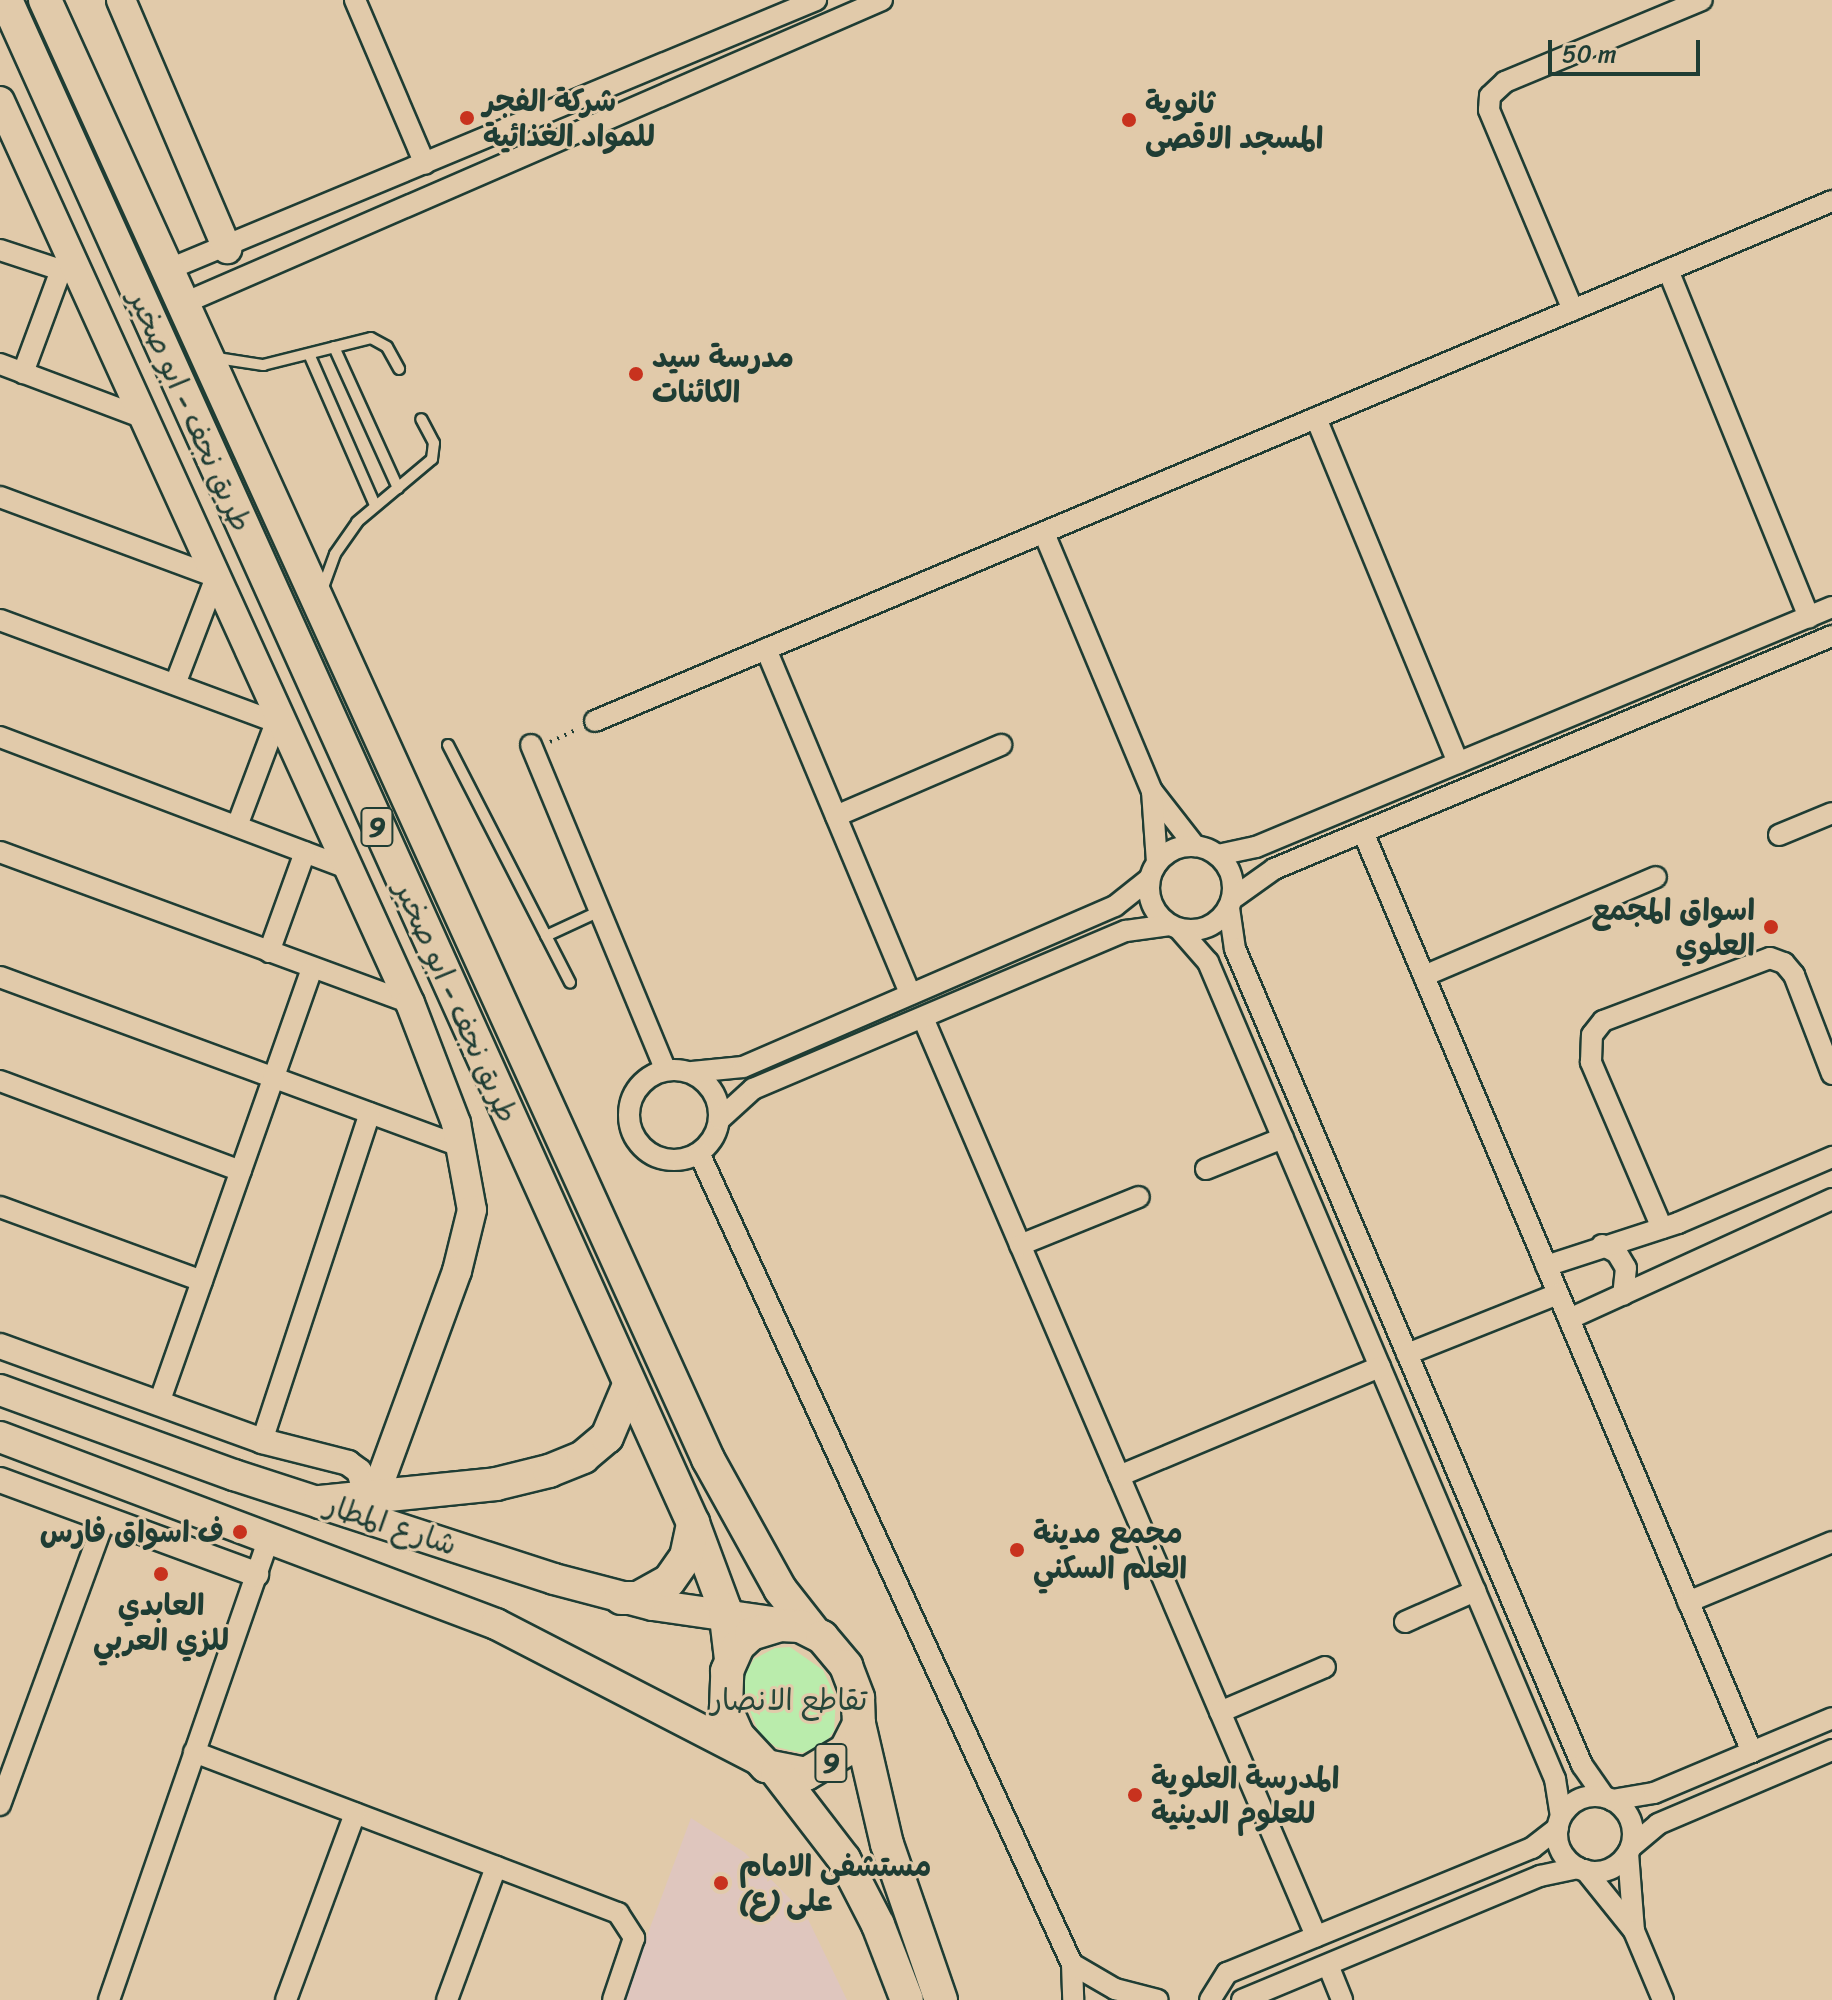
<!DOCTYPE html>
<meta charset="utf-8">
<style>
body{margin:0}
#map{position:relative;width:1832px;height:2000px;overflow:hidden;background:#e1caaa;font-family:Sriracha,"Playpen Sans Arabic",sans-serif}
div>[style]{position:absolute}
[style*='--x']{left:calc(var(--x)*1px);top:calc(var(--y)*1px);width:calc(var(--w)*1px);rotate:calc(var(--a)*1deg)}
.built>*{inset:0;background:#dfc6be}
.green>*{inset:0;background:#baecac}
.path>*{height:4px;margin-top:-2px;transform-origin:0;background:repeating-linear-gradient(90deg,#1f3d34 0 2px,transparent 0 8px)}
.roads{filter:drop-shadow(2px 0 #1f3d34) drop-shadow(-2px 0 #1f3d34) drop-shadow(0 2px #1f3d34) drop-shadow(0 -2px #1f3d34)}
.service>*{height:10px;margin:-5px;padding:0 5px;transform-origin:5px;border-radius:5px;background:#e1caaa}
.minor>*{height:20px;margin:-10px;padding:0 10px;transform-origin:10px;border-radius:10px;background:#e1caaa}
.minor>.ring{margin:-10px;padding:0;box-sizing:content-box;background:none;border:20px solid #e1caaa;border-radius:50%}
.tertiary>*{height:24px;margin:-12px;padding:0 12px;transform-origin:12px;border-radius:12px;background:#e1caaa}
.secondary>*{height:28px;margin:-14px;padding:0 14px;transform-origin:14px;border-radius:14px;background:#e1caaa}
.primary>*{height:30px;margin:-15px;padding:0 15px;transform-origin:15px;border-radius:15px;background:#e1caaa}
.trunk>*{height:32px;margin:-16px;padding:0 16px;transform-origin:16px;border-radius:16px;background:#e1caaa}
.dots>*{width:22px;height:22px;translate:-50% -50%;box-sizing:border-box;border:4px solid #e1caaa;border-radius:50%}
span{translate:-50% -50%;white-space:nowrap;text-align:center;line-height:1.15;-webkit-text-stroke:6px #e1caaa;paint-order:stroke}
.shield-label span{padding:2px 6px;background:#e1caaa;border:2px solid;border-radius:6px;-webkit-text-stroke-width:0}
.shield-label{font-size:28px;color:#1f3d34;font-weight:700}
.poi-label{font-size:30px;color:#1f3d34;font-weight:700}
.left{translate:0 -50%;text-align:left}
.right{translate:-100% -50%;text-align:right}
.street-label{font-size:30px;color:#1f3d34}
.park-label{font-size:30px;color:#27463a}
.scale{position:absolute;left:1548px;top:40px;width:152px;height:36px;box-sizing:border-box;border:4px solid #1f3d34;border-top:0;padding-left:10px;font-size:24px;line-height:28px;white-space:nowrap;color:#1f3d34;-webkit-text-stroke:6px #e1caaa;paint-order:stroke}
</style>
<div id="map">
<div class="built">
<i style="clip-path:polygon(691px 1818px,744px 1852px,806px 1915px,847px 2000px,623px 2000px)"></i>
</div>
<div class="green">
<i style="clip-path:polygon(790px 1647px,823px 1670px,836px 1698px,834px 1731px,824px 1745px,802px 1753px,776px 1747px,760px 1735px,742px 1692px,743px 1678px,754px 1659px,775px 1648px)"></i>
</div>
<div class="path">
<i style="--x:550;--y:742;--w:31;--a:-25"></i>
</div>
<div class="roads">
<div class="service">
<i style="--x:334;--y:347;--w:155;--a:65.6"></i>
<i style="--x:309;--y:354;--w:165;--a:66.4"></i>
<i style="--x:217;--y:358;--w:47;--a:8.7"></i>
<i style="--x:263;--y:365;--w:111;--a:-14"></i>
<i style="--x:371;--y:338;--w:18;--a:29"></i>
<i style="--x:387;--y:347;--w:25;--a:61"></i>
<i style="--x:322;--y:590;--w:38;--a:-70"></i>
<i style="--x:335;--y:554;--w:39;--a:-55"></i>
<i style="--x:357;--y:522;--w:98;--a:-40"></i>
<i style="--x:432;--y:459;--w:16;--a:-83"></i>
<i style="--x:434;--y:443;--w:27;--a:-118"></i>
<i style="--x:448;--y:745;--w:267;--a:62.8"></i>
<i style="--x:546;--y:936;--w:60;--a:-24.8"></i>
</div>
<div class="minor">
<i style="--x:355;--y:0;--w:178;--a:66.9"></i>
<i style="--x:0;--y:250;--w:64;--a:18.2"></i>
<i style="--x:61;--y:270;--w:110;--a:110.3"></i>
<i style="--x:167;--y:270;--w:703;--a:-22.59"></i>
<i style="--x:1668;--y:270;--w:375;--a:67.9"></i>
<i style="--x:182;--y:304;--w:763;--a:-23.47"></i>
<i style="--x:1573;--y:310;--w:217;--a:-112.8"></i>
<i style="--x:1489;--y:110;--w:14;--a:-86"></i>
<i style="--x:1490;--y:96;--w:21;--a:-43"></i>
<i style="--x:1505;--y:82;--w:213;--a:-22.6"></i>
<i style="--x:0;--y:364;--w:156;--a:20.6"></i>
<i style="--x:1316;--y:418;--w:373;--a:67.6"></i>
<i style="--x:0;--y:497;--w:230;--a:20.3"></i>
<i style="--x:216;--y:577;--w:112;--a:110.9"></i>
<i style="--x:1044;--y:533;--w:280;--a:67.3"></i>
<i style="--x:1152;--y:791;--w:70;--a:52"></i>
<i style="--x:0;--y:620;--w:303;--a:20.3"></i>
<i style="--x:766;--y:649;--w:374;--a:67.3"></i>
<i style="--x:595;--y:721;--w:1342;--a:-22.8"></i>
<i style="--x:0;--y:737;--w:374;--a:20.7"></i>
<i style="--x:531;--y:745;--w:351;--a:67.5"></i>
<i style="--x:1152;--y:791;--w:72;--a:86"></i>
<i style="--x:836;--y:816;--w:180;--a:-23.3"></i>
<i style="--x:237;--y:826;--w:111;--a:-69.4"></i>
<i style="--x:1363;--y:832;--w:999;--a:67.08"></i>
<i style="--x:1779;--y:835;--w:57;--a:-22.5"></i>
<i class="ring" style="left:1149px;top:846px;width:64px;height:64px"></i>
<i style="--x:0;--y:852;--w:437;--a:20.2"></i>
<i style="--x:1218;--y:855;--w:39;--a:-12"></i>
<i style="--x:1256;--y:847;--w:624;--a:-22.62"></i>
<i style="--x:1232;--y:899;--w:52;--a:-35.5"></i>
<i style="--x:1274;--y:869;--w:605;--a:-22.66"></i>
<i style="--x:1229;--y:908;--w:41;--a:81.7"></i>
<i style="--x:1235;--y:949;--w:887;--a:66.96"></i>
<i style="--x:1582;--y:1765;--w:39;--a:55"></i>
<i style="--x:1179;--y:929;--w:44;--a:48.7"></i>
<i style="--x:1208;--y:962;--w:888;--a:66.99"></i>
<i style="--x:1555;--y:1779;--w:37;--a:81"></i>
<i style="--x:269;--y:952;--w:106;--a:-70.2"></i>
<i style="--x:1424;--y:976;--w:252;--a:-23.1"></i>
<i style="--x:0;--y:977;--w:490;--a:20.2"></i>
<i style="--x:923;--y:1018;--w:999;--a:66.82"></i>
<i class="ring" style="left:629px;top:1070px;width:70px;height:70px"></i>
<i style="--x:692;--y:1072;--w:51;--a:-5.6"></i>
<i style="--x:743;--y:1067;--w:405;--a:-23.4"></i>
<i style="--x:1115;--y:906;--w:43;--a:-38.5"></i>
<i style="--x:0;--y:1081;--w:257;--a:20.5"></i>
<i style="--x:720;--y:1119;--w:45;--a:-42.3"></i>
<i style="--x:753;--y:1089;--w:405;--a:-23"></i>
<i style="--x:1126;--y:931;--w:44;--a:-7.8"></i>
<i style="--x:699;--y:1153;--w:893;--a:65.3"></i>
<i style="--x:1072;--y:1964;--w:36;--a:88"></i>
<i style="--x:1206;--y:1169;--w:83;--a:-21.9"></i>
<i style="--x:0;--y:1207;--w:215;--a:20.1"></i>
<i style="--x:1662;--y:1228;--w:181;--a:-113.2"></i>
<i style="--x:1591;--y:1062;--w:27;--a:-88"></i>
<i style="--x:1592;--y:1035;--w:18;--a:-52"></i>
<i style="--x:1603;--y:1021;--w:178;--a:-20.7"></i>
<i style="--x:1770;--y:958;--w:15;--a:20"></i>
<i style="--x:1784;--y:963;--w:16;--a:50"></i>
<i style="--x:1794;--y:975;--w:106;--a:69"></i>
<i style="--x:1020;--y:1245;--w:128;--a:-22"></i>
<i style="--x:1602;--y:1245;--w:17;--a:28"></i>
<i style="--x:1617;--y:1253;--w:17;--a:59"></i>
<i style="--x:1626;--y:1268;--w:27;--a:96"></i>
<i style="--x:1546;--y:1266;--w:139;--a:-18"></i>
<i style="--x:1678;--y:1223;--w:168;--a:-23.2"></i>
<i style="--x:1569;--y:1319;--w:289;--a:-24.5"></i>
<i style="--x:1407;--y:1354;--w:162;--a:-21.7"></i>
<i style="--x:159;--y:1403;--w:461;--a:-70.6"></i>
<i style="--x:262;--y:1441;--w:345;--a:-71.8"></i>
<i style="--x:1119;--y:1476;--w:283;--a:-22.7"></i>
<i style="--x:1688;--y:1602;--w:156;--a:-22.6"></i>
<i style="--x:1405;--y:1622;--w:77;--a:-23.9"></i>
<i style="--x:1220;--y:1712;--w:114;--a:-23.2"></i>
<i style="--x:194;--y:1752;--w:454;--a:20.8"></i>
<i style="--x:618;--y:1913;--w:30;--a:57"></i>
<i style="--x:634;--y:1938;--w:65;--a:108.7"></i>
<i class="ring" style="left:1557px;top:1796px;width:56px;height:56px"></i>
<i style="--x:1612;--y:1800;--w:43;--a:-9.5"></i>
<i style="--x:1654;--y:1793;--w:193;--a:-22.8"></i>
<i style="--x:0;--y:1805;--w:306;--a:-69.9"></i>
<i style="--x:1631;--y:1847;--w:35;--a:-40"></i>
<i style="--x:1658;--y:1824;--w:189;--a:-23"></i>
<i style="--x:1628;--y:1853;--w:78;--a:85.6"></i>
<i style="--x:1585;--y:1870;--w:78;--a:51.2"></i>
<i style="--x:1634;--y:1931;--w:75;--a:67.2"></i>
<i style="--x:1072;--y:1964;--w:50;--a:30.2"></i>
<i style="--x:1115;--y:1989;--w:44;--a:14.3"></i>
<i style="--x:1328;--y:1965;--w:38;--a:68"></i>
<i style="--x:109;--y:2000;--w:492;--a:-70.9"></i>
<i style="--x:286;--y:2000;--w:199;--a:-69.7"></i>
<i style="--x:447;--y:2000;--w:142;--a:-69.8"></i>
<i style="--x:1210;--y:2000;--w:32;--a:-58"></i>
<i style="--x:1227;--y:1973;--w:330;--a:-22.3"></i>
<i style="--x:1532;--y:1848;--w:33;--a:-38"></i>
<i style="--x:1242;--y:2000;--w:323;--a:-22.6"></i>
<i style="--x:1540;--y:1876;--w:39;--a:-12"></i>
</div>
<div class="tertiary">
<i style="--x:0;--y:1346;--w:279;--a:19.9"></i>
<i style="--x:262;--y:1441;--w:89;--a:14.3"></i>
<i style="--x:348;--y:1463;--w:14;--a:36"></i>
<i style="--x:359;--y:1471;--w:27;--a:73"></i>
<i style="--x:0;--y:1480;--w:273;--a:20.2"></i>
</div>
<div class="secondary">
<i style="--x:121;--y:0;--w:271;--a:66.9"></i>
<i style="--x:0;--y:101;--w:991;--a:65.56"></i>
<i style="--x:410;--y:1003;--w:129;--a:69"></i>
<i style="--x:456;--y:1123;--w:88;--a:79.6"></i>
<i style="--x:472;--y:1210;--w:63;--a:103.8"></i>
<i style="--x:457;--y:1271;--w:239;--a:110.1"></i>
</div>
<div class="primary">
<i style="--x:0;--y:1390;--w:249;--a:20"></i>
<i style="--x:234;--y:1475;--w:336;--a:18"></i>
<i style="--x:554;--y:1579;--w:102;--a:14.7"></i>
<i style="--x:653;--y:1605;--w:133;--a:8.2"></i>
<i style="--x:0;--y:1437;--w:530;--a:20.66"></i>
<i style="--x:496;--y:1624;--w:292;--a:27.3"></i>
</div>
<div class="trunk">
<i style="--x:6;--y:0;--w:1671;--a:65.72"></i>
<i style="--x:693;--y:1523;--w:92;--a:69.6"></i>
<i style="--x:725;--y:1609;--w:50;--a:83.2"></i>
<i style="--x:45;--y:0;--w:1603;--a:65.56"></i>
<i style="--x:708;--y:1459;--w:149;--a:61"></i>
<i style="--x:780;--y:1589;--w:53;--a:51.8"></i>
<i style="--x:320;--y:1502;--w:177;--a:-5.8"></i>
<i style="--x:496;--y:1484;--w:55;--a:-13.8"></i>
<i style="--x:549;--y:1471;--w:37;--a:-22"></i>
<i style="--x:583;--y:1457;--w:31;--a:-40"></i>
<i style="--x:607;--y:1437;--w:56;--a:-67.1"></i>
<i style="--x:621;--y:1598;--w:17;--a:0"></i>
<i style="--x:638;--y:1598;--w:35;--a:-29"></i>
<i style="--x:669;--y:1581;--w:29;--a:-55"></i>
<i style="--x:686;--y:1557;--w:35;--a:-78"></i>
<i style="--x:780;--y:1625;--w:20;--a:3"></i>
<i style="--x:800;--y:1626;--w:25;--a:27"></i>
<i style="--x:822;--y:1637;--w:38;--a:50"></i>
<i style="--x:846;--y:1666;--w:34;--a:69"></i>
<i style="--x:858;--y:1698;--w:26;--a:88"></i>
<i style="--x:859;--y:1724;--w:29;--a:117"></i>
<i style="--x:846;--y:1750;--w:47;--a:149"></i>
<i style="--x:806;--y:1774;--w:41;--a:-168.7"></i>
<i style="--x:766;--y:1766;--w:41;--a:-133"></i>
<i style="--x:738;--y:1736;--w:30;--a:-114"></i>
<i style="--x:726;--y:1709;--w:38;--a:-88"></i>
<i style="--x:727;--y:1671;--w:27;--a:-66"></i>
<i style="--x:738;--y:1646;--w:18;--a:-43"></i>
<i style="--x:751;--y:1634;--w:30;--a:-17"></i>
<i style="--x:859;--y:1724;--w:123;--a:76.9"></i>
<i style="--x:887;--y:1844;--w:165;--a:70.9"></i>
<i style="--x:777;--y:1772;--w:110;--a:52.4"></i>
<i style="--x:844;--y:1859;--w:74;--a:62.7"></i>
<i style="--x:878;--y:1925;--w:80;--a:68.9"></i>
</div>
</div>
<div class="dots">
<i style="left:467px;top:118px;background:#c8321e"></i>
<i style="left:1129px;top:120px;background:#c8321e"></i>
<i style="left:636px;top:374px;background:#c8321e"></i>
<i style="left:1771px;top:927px;background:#c8321e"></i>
<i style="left:240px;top:1532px;background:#c8321e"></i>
<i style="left:1017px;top:1550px;background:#c8321e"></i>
<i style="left:161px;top:1574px;background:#c8321e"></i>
<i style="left:1135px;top:1795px;background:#c8321e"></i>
<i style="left:721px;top:1883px;background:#c8321e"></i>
</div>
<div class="shield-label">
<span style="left:377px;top:827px">9</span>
<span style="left:831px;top:1763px">9</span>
</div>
<div class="poi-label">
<span class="left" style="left:483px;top:118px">شركة الفجر<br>للمواد الغذائية</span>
<span class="left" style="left:1145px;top:120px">ثانوية<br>المسجد الاقصى</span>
<span class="left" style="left:652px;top:374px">مدرسة سيد<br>الكائنات</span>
<span class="right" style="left:1755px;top:927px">اسواق المجمع<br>العلوي</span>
<span class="right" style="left:224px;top:1532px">ف اسواق فارس</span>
<span class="left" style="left:1033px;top:1550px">مجمع مدينة<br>العلم السكني</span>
<span style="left:161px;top:1622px">العابدي<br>للزي العربي</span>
<span class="left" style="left:1151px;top:1795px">المدرسة العلوية<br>للعلوم الدينية</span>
<span class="left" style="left:739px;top:1883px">مستشفی الامام<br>علی (ع)</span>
</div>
<div class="street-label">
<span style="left:190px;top:411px;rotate:66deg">طريق نجف - ابو صخير</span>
<span style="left:456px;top:1002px;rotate:66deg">طريق نجف - ابو صخير</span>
<span style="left:391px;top:1525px;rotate:18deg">شارع المطار</span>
</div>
<div class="park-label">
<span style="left:789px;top:1700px">تقاطع الانصار</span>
</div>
<div class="scale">50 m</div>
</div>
